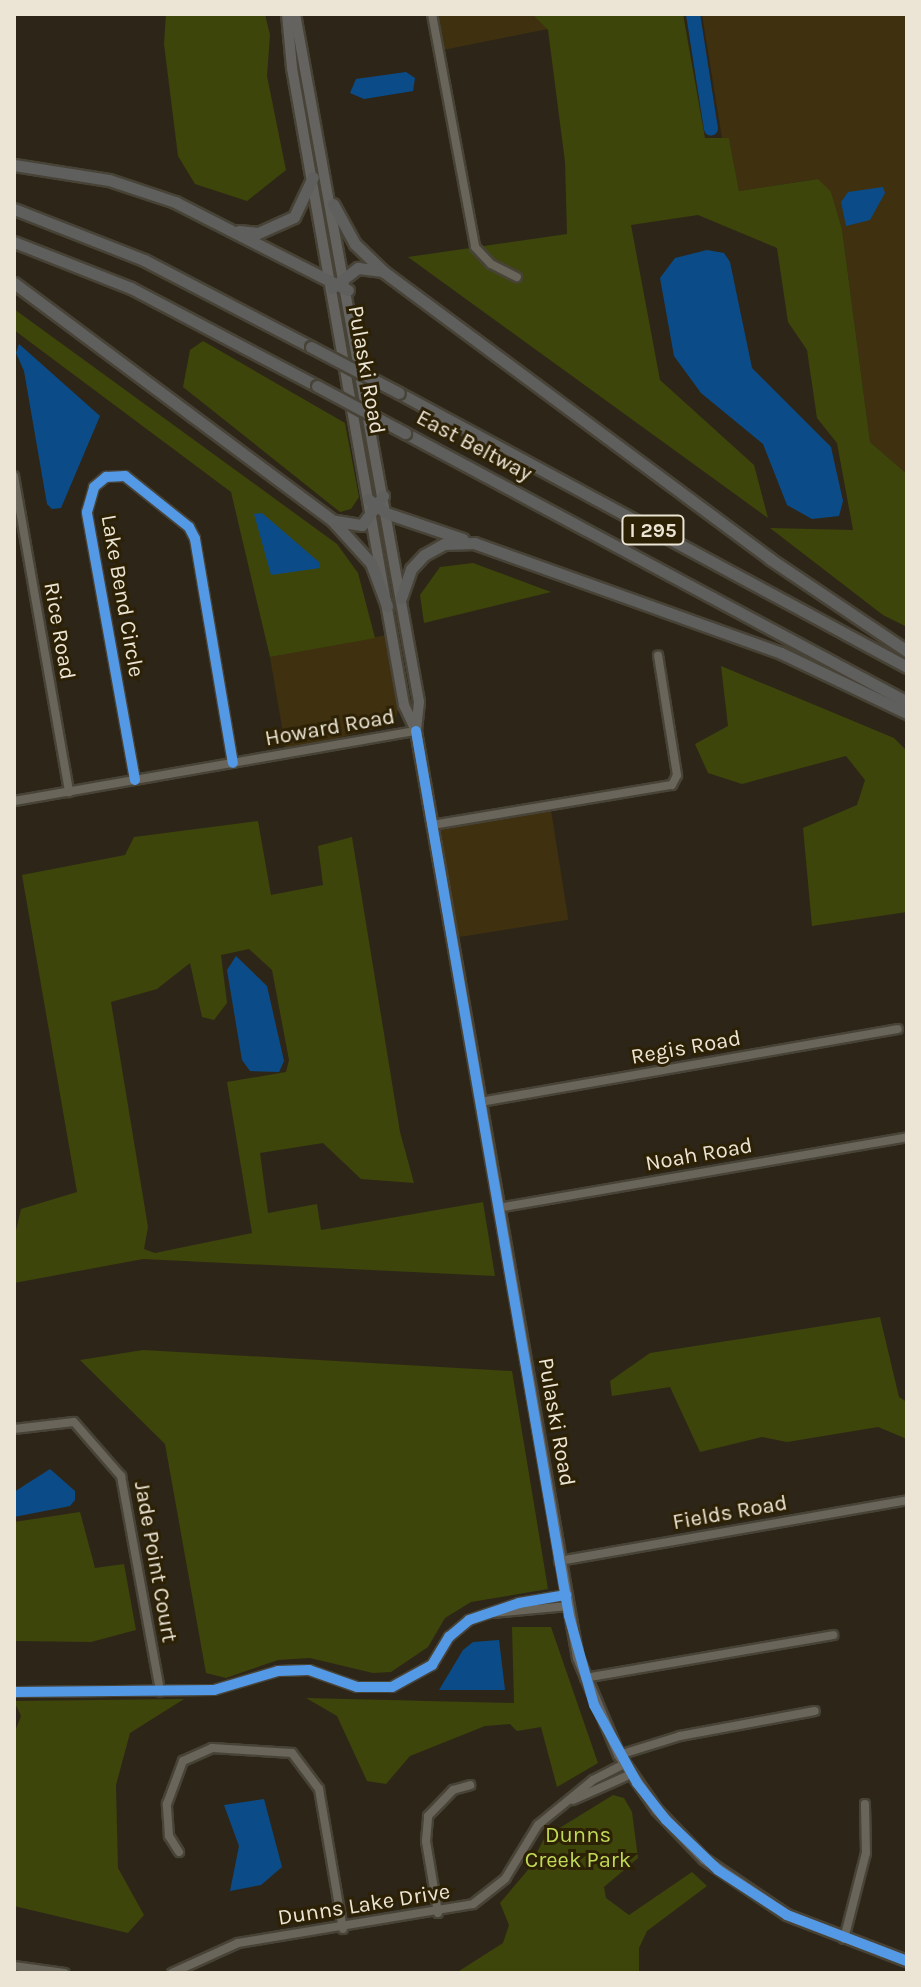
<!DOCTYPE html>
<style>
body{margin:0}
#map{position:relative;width:921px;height:1987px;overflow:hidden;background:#2d2618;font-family:Karla,sans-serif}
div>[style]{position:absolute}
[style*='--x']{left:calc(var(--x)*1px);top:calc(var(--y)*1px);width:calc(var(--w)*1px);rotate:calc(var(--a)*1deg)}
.built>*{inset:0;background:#3f3010;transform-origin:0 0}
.green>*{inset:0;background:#3d450a}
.water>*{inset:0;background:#0b4c88}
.river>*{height:14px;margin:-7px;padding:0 7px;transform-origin:7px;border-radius:7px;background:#0b4c88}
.roads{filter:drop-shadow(2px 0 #484337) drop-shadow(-2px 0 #484337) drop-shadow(0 2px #484337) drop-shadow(0 -2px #484337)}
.minor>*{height:8px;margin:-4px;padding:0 4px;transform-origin:4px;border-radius:4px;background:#69655a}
.major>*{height:10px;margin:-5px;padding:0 5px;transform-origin:5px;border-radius:5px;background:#64635f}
.highway>*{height:11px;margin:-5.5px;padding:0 5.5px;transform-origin:5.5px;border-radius:5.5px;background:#5f5f5e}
.bridges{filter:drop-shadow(2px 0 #484337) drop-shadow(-2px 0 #484337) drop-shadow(0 2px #484337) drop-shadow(0 -2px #484337)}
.highway-bridge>*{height:11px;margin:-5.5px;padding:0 5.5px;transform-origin:5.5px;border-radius:5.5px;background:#5f5f5e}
.cycleway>*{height:10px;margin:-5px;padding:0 5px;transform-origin:5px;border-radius:5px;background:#5399e6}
span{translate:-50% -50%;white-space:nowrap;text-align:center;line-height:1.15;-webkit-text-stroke:6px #2c2005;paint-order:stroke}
.shield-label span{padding:2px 6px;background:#2c2005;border:2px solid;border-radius:6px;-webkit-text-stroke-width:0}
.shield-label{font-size:20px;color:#ece5d5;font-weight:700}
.street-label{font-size:22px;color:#ece5d5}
.park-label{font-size:22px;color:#bfda57}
.frame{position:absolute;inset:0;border:16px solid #ece5d5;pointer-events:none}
</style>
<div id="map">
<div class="built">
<i style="clip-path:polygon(437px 14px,532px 14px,548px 29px,443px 50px)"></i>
<i style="clip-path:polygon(702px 14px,907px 14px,907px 474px,870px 442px,842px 229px,831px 193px,817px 179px,739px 191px,729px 138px,722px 138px)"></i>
<i style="clip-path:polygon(387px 635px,399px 707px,394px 724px,286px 751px,270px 657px)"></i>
<i style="left:551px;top:810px;width:111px;height:112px;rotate:81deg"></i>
</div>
<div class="green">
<i style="clip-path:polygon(166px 14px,265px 14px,270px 35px,267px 76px,286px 170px,247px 201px,195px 184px,178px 156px,164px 44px)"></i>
<i style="clip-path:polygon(532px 14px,683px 14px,705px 138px,729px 138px,739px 191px,818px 179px,831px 192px,842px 229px,870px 442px,907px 474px,907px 627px,883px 615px,770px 528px,853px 530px,837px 443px,817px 418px,807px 350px,788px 322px,777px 248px,698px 215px,631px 225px,660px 380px,754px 465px,768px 518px,408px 257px,567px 234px,565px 162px,548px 30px)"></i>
<i style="clip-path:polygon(14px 309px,337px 544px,358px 573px,375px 638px,270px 657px,231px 492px,14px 330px)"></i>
<i style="clip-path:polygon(203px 341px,345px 423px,359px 497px,351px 509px,340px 512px,183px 387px,190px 350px)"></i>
<i style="clip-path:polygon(473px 563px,551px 592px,424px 623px,420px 595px,440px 567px)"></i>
<i style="clip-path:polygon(721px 666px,894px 738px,907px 751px,907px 912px,812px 926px,803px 828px,857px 805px,865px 780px,846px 756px,742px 784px,708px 773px,695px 744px,728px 726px)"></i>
<i style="clip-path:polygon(evenodd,258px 821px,271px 895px,323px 885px,318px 846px,352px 837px,400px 1132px,414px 1183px,361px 1179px,323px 1143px,260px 1153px,268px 1213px,317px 1204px,321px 1230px,483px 1202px,495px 1276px,143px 1259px,14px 1283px,14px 1239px,21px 1209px,77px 1192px,22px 875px,125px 855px,134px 837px,258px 821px,249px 949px,272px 970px,289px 1060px,286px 1072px,227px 1082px,252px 1233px,155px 1253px,144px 1249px,148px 1227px,111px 1002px,157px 989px,190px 963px,202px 1017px,214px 1020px,227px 1003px,221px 955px,249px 949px)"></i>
<i style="clip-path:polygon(880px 1317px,899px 1397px,907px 1402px,907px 1439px,878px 1427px,787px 1442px,762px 1437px,700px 1452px,670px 1387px,612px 1396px,610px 1381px,650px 1353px)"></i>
<i style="clip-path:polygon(143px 1350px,512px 1371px,548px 1589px,471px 1602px,445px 1618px,428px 1647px,391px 1672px,373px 1673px,310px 1658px,278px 1660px,226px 1678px,206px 1673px,165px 1444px,80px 1360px)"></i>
<i style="clip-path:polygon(80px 1512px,95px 1568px,124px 1564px,136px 1630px,91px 1642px,14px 1641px,14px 1522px)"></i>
<i style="clip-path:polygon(512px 1627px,551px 1627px,598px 1763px,557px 1787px,541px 1727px,517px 1731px,510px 1724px,485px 1726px,410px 1756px,386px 1784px,367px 1781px,337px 1716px,306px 1698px,514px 1703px)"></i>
<i style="clip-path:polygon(184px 1699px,130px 1733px,116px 1785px,118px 1868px,144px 1915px,128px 1933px,14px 1906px,14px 1734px,21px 1716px,14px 1701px)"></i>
<i style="clip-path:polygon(613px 1795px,624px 1798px,632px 1812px,638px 1858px,604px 1887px,606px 1898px,629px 1915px,692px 1872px,707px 1886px,647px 1931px,639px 1948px,639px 1973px,456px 1973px,503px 1943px,509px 1925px,500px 1903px,527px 1871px,545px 1837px)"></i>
</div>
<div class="water">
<i style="clip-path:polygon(406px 72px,415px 78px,413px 91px,364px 99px,350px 93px,356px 79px)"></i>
<i style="clip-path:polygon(883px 187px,885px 193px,870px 220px,846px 226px,841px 202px,848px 192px)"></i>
<i style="clip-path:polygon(707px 250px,724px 253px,730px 262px,752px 368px,831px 447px,843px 501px,839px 516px,812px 519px,787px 505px,763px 444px,701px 393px,674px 356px,660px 278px,675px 258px)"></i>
<i style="clip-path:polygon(19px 344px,100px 416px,61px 508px,52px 509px,47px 504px,24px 371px,16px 353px)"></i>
<i style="clip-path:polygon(262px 513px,319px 562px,320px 568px,271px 575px,254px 514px)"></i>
<i style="clip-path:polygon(236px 956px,267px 986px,284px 1061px,279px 1072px,250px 1071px,242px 1060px,227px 970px)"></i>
<i style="clip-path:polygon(50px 1469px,75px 1491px,75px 1500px,70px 1506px,14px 1517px,14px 1492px)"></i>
<i style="clip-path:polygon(499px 1640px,505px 1690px,439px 1690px,463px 1650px,473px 1642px)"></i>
<i style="clip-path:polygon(264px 1799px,282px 1867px,261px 1885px,230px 1891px,239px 1846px,224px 1805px)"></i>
</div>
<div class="river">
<i style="--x:693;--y:14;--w:116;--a:81.1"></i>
</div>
<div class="roads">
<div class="minor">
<i style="--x:432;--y:14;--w:237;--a:79.5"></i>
<i style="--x:475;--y:247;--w:23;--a:47"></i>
<i style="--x:491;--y:264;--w:29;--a:27"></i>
<i style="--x:14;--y:476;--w:321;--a:80.1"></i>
<i style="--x:135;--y:780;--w:272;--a:-100.2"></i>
<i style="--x:87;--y:512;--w:26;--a:-74"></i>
<i style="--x:94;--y:487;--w:16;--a:-40"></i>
<i style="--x:106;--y:477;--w:19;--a:-3"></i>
<i style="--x:125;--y:476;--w:82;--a:38.6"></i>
<i style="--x:189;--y:527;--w:13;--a:63"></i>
<i style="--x:195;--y:539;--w:227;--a:80.4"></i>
<i style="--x:14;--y:801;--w:408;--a:-9.9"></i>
<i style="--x:432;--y:825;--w:243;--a:-9.5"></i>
<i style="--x:672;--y:785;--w:11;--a:-63"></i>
<i style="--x:677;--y:775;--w:121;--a:-99"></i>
<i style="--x:480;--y:1102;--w:424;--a:-9.9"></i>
<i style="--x:498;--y:1208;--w:415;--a:-9.8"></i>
<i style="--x:14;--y:1429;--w:60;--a:-6.7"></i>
<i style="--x:74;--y:1422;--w:72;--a:49"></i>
<i style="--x:121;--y:1476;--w:219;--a:79.7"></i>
<i style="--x:559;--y:1561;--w:353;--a:-9.9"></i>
<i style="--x:493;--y:1613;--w:74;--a:-5.4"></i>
<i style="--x:585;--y:1678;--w:252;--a:-9.8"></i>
<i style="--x:14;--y:1692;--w:200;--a:-0.6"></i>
<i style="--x:214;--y:1690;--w:67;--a:-16.5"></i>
<i style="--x:278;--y:1671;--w:31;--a:-2"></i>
<i style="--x:309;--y:1670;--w:51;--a:19.5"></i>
<i style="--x:357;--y:1687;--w:35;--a:0"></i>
<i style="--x:392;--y:1687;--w:46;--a:-28.8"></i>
<i style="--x:432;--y:1665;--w:33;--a:-59"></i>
<i style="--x:449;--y:1637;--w:26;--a:-40"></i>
<i style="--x:469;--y:1620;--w:53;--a:-18.8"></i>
<i style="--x:519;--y:1603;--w:48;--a:-9.7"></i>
<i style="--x:619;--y:1755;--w:64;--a:-17.3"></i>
<i style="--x:680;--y:1736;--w:137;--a:-10.5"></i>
<i style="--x:573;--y:1800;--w:64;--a:-24.1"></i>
<i style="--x:179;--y:1852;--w:19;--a:-122"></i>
<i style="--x:169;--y:1836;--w:32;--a:-94"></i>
<i style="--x:167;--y:1804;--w:46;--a:-69.6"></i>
<i style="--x:183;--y:1761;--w:32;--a:-24"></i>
<i style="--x:212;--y:1748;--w:80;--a:3.6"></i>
<i style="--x:292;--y:1753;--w:45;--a:53.1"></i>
<i style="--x:319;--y:1789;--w:142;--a:80.3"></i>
<i style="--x:438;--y:1913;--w:73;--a:-99.5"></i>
<i style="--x:426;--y:1841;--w:25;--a:-85"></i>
<i style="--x:428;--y:1816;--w:36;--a:-46"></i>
<i style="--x:453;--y:1790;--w:18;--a:-16"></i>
<i style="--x:844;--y:1939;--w:89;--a:-75.7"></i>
<i style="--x:866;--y:1853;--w:49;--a:-91.2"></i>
<i style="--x:14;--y:1966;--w:51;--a:7.8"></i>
<i style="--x:172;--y:1973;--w:72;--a:-24.4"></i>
<i style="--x:238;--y:1943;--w:238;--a:-9.4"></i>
<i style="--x:473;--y:1904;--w:41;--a:-38"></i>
<i style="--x:505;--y:1879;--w:63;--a:-58.6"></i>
<i style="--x:538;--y:1825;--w:71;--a:-39.3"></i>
<i style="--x:593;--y:1780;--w:36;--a:-27"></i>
</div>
<div class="major">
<i style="--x:287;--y:14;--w:54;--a:84.7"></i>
<i style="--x:292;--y:68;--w:647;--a:80.03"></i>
<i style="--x:404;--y:705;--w:29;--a:65"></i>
<i style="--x:416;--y:731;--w:941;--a:80.09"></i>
<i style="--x:578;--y:1658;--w:105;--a:67.1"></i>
<i style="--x:619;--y:1755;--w:67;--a:55.4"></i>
<i style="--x:657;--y:1810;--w:68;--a:46.2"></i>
<i style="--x:704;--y:1859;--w:100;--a:34"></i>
<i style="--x:787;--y:1915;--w:129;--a:21"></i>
<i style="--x:295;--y:14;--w:699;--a:79.78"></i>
<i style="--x:419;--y:702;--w:27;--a:96"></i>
</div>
<div class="highway">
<i style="--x:14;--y:165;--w:96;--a:9"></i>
<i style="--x:109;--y:180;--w:70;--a:18.4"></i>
<i style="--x:175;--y:202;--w:194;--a:27"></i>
<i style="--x:333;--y:204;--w:46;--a:61.2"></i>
<i style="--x:355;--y:244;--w:40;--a:44"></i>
<i style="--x:384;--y:272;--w:481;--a:36.6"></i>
<i style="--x:770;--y:559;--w:165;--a:33.9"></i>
<i style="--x:14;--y:209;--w:140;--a:21.4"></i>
<i style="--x:144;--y:260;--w:188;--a:27.5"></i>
<i style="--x:239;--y:231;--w:19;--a:6"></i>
<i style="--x:258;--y:233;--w:39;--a:-24"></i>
<i style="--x:294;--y:217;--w:44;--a:-64.6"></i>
<i style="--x:14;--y:242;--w:126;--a:21.5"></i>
<i style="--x:131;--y:288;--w:210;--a:27.8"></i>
<i style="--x:14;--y:283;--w:397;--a:36.7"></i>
<i style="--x:332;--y:520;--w:58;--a:47.8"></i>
<i style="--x:371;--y:563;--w:46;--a:69.6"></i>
<i style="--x:332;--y:288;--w:33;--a:-38"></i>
<i style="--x:358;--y:268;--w:25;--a:7"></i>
<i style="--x:399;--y:393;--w:577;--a:28.34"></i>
<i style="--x:405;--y:433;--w:570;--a:28.18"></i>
<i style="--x:368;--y:499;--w:23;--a:38"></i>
<i style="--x:386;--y:513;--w:81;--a:18.7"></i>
<i style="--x:336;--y:521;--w:26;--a:9"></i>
<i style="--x:362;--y:525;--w:36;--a:-54"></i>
<i style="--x:401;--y:598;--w:31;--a:-71"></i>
<i style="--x:411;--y:569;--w:19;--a:-47"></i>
<i style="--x:424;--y:555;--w:23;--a:-29"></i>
<i style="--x:444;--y:544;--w:30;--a:-2"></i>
<i style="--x:474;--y:543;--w:326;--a:19.7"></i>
<i style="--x:781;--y:653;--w:140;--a:25.5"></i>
</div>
</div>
<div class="bridges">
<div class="highway-bridge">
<i style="--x:311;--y:347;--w:99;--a:27.6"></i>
<i style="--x:317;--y:386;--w:100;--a:28.1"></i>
</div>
</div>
<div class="cycleway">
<i style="--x:416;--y:731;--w:898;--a:80.19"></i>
<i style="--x:569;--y:1616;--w:92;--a:74.3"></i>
<i style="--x:594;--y:1705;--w:89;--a:61.1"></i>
<i style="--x:637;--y:1783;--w:47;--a:51.9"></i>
<i style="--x:666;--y:1820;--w:72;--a:43.9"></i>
<i style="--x:718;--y:1870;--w:82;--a:33.1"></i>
<i style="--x:787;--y:1915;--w:129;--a:21"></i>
<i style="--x:135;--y:780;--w:272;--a:-100.2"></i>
<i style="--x:87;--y:512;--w:26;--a:-74"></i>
<i style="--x:94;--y:487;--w:16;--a:-40"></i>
<i style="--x:106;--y:477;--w:19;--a:-3"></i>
<i style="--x:125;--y:476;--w:82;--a:38.6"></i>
<i style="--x:189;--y:527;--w:13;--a:63"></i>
<i style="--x:195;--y:539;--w:227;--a:80.4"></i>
<i style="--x:14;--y:1692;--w:200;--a:-0.6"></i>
<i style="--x:214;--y:1690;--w:67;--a:-16.5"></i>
<i style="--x:278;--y:1671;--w:31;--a:-2"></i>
<i style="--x:309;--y:1670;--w:51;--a:19.5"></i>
<i style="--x:357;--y:1687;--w:35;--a:0"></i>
<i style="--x:392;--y:1687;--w:46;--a:-28.8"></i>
<i style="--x:432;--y:1665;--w:33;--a:-59"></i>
<i style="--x:449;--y:1637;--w:26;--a:-40"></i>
<i style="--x:469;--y:1620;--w:53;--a:-18.8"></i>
<i style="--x:519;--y:1603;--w:48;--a:-9.7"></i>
</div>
<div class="shield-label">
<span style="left:653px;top:530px">I 295</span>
</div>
<div class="street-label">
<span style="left:366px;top:370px;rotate:80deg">Pulaski Road</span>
<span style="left:474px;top:446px;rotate:28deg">East Beltway</span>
<span style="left:122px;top:596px;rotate:80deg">Lake Bend Circle</span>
<span style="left:59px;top:631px;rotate:80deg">Rice Road</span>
<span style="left:330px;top:728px;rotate:-10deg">Howard Road</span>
<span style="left:686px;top:1048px;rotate:-10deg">Regis Road</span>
<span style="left:699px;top:1155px;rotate:-10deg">Noah Road</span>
<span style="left:556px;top:1422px;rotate:80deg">Pulaski Road</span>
<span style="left:730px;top:1513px;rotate:-10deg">Fields Road</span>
<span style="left:155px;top:1562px;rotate:80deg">Jade Point Court</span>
<span style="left:364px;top:1905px;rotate:-9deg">Dunns Lake Drive</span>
</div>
<div class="park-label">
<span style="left:578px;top:1848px">Dunns<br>Creek Park</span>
</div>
<div class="frame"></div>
</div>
